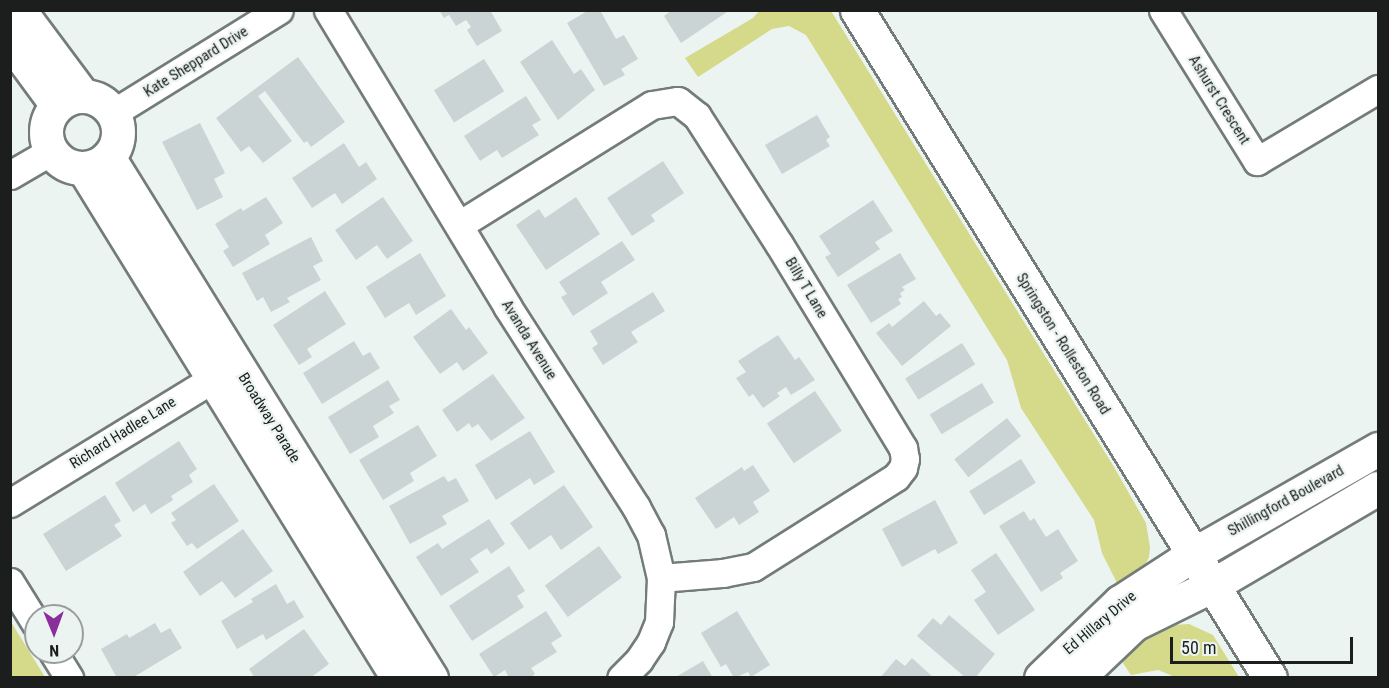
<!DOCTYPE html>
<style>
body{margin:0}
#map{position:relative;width:1389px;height:688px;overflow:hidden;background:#ecf4f1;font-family:"Roboto Condensed",sans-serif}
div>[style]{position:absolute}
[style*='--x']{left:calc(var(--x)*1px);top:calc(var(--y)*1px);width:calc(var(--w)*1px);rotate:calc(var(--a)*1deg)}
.green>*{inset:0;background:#d5d98a}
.building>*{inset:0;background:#cad4d4;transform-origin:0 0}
.roads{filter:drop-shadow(2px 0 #747c79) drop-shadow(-2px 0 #747c79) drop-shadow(0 2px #747c79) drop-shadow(0 -2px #747c79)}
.minor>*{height:27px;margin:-13.5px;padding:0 13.5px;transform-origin:13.5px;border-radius:13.5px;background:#fff}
.tertiary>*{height:33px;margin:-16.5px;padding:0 16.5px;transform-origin:16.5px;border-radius:16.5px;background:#fff}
.tertiary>.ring{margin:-16.5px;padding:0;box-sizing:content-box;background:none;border:33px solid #fff;border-radius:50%}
.secondary>*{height:33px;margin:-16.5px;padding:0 16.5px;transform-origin:16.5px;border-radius:16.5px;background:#fff}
span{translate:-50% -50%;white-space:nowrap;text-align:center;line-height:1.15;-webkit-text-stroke:4.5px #ecf4f1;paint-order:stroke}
.street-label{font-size:15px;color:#1b1e1d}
.frame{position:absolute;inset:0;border:12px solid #1b1e1d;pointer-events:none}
.north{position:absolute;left:24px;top:604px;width:60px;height:60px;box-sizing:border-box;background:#ecf4f1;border:2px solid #989e9c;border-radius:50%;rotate:179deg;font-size:16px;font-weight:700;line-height:24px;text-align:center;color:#1b1e1d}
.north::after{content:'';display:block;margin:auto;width:21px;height:27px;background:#892f9b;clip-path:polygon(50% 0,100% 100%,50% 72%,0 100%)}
.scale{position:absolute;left:1170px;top:637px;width:183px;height:27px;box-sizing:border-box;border:3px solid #1b1e1d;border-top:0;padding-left:8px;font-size:18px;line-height:21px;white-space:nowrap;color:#1b1e1d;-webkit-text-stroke:4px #ecf4f1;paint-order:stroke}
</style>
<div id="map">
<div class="green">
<i style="clip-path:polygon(759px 11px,831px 11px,1114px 467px,1146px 523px,1150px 547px,1149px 557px,1141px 574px,1120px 589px,1102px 553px,1094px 520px,1021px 408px,1007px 360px,806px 35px,789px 26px,772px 29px,698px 77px,685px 58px,753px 18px)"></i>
<i style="clip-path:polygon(11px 622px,45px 677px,11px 677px)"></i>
<i style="clip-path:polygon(1189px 624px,1213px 635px,1239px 677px,1175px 677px,1158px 670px,1131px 675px,1119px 657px,1160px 626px)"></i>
</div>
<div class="building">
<i style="clip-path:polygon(439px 10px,490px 10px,502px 31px,477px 46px,467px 30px,471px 27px,466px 20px,456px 26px,449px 15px,444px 18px)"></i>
<i style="clip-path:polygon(589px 10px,600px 10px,616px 39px,624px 35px,638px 59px,621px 69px,625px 75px,604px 86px,567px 23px)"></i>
<i style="clip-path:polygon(672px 10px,730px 10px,681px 43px,664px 16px)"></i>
<i style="clip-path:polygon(552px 40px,574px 74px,581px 69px,595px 90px,558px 120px,520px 62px)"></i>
<i style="clip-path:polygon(298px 57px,345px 122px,311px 147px,307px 141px,304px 143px,265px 91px,258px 96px,292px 141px,263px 163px,249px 146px,241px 152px,216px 118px)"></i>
<i style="left:484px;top:59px;width:38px;height:59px;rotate:58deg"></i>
<i style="clip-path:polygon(526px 96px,541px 120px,532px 125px,539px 135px,502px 158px,497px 150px,480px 161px,464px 136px)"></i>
<i style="clip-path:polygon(817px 115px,830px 137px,826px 140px,830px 146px,782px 174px,765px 145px)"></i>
<i style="clip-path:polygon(200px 123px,225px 173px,214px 179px,223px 197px,197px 210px,162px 142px)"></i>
<i style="clip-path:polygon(344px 143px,359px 167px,366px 162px,377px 179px,342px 204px,335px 193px,312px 208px,292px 178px)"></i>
<i style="clip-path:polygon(663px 161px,684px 193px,651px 215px,655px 221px,632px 236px,607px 198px)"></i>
<i style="clip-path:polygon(266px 197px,283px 223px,265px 235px,270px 244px,233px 267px,223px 251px,229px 247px,215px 224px,241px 208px,243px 211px)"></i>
<i style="clip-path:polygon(383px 197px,413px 241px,387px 259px,377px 245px,356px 260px,335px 230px)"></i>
<i style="clip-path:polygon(576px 197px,600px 234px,546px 270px,516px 225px,539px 209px,545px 218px)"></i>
<i style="clip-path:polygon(873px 200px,893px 231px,875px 242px,880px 249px,838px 277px,825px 257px,831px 254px,819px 236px)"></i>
<i style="clip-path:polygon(311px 237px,323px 261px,313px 266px,321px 280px,287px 298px,290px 302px,271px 312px,263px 297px,257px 301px,242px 273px)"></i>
<i style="clip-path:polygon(622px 241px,635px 260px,601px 282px,608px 293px,573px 316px,561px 297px,567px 294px,559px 282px)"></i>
<i style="clip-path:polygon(420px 253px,446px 296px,416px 315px,409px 303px,385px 318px,366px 287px)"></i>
<i style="clip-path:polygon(900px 253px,916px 279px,902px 287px,905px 290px,900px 293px,902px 297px,898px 299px,901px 304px,871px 323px,847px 285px)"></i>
<i style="clip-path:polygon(325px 291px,346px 324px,307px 349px,312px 357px,299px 365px,273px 325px)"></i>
<i style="clip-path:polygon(653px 292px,665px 311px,631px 332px,638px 342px,603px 365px,592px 348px,598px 344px,590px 331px)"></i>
<i style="clip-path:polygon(924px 301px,936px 316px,940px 313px,951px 326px,902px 366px,876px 333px,889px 323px,892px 327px)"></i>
<i style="clip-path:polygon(451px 309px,466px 330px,469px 327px,488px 353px,463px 371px,457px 362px,440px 374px,413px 337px)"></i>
<i style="clip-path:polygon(778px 335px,795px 360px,799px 357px,815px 380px,791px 395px,786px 387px,777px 393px,780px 396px,763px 408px,753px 394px,749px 397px,736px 378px,746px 372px,738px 361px)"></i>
<i style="clip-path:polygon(354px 341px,363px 356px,370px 352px,380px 368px,322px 404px,303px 373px)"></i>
<i style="left:962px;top:343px;width:25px;height:67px;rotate:58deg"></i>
<i style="clip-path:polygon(493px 374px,525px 418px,491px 441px,478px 424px,472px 428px,469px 423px,457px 432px,442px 410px)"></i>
<i style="clip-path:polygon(388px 380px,400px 400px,389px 406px,394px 413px,373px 426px,379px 437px,350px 454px,328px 417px)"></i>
<i style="left:982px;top:383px;width:23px;height:61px;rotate:59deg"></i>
<i style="left:815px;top:391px;width:48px;height:58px;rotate:56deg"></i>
<i style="left:1007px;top:418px;width:23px;height:67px;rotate:52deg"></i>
<i style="clip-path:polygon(418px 425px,437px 456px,410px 473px,414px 481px,383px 500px,359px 460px)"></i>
<i style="clip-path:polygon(530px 431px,555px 472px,534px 485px,530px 478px,496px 500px,475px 465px)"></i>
<i style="clip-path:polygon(179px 441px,197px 469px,189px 475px,193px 482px,171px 496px,173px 500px,151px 514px,145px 504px,133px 512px,115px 483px)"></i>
<i style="left:1021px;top:459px;width:28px;height:61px;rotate:58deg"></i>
<i style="clip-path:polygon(753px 465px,770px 491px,753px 502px,759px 512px,739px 525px,734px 517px,716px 529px,695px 498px,742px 467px,744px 471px)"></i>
<i style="clip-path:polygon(444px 476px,448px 482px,456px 478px,469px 501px,442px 516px,447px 524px,410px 544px,389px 506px)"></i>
<i style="clip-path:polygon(214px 484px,239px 521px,197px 549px,192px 543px,187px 546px,171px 523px,176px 520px,171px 513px)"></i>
<i style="clip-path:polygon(564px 485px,593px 527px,561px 550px,551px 535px,529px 550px,510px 523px)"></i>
<i style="clip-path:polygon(105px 495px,121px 521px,114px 525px,122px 536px,66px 571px,43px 534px)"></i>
<i style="clip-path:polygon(935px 500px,958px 543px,938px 554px,935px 549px,902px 567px,882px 529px)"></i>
<i style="clip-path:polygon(1024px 511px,1030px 521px,1034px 518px,1046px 537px,1058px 529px,1078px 561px,1060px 573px,1063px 578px,1041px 592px,999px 526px)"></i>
<i style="clip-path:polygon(489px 519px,505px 544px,491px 554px,487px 548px,470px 559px,479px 572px,441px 596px,416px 557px,438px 543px,442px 549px)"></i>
<i style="clip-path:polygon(243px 529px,273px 571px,235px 598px,222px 581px,200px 596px,183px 572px)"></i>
<i style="left:599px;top:546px;width:39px;height:67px;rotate:54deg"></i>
<i style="clip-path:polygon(996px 553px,1035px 610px,998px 635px,974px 600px,986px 592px,971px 570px)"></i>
<i style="clip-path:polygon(509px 566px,525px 591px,517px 596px,524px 607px,472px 641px,449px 606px)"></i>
<i style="clip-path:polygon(276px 584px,287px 604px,294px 600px,304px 617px,266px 640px,263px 634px,237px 649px,221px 621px,253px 602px,251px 599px)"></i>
<i style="clip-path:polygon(546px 611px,562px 636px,551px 643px,557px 652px,531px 668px,535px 674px,530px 678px,509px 678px,505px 670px,494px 677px,479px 654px)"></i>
<i style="clip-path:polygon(737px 611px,770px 665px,751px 677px,748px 672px,734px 678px,726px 664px,721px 667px,701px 633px)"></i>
<i style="clip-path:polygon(949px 615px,995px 654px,975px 678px,966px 678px,917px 636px,933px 618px,941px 625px)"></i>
<i style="clip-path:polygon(155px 623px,161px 633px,170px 628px,182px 648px,132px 678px,117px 678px,101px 649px,127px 634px,129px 638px)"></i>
<i style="clip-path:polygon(304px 629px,329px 664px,310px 678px,255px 678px,249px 669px)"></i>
<i style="clip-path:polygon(912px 658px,934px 678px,880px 678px,896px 659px,905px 666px)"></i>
<i style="clip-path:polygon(703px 661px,713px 678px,674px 678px)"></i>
</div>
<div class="roads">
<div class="minor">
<i style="--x:328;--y:10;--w:346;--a:58.8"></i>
<i style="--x:507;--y:306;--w:239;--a:57.3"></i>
<i style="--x:636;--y:507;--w:32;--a:62"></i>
<i style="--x:651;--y:535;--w:44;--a:76.9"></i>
<i style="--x:661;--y:578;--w:44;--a:92.6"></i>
<i style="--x:659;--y:622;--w:22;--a:112"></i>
<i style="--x:651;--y:642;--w:22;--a:124"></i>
<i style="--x:639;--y:660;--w:25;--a:135"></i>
<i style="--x:1163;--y:10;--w:178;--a:58.1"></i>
<i style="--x:1257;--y:161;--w:141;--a:-30.8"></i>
<i style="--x:113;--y:113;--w:195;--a:-31.8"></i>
<i style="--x:10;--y:175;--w:48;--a:-30.3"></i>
<i style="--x:459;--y:225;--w:227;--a:-31.9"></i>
<i style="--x:652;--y:105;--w:26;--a:-9"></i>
<i style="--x:678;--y:101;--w:24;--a:38"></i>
<i style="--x:697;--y:116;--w:152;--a:57.4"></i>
<i style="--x:779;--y:244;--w:239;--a:58.7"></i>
<i style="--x:903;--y:448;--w:11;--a:80"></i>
<i style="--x:905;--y:459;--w:9;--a:103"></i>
<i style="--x:903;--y:468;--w:11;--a:128"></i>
<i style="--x:896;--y:477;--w:169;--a:147.8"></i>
<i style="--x:753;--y:567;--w:31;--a:169"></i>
<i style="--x:723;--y:573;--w:62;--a:175.4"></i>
<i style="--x:10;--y:503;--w:258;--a:-31.5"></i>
<i style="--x:10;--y:582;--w:49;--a:58.2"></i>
<i style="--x:53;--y:652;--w:31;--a:58"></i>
</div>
<div class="tertiary">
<i style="--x:19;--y:10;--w:107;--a:53.3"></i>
<i style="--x:10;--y:41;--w:79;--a:53.7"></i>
<i class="ring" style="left:46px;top:96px;width:39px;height:39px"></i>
<i style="--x:108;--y:157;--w:613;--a:58.2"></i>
<i style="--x:84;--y:169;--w:598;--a:58.33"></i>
<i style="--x:1041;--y:678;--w:110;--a:-43.9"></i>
<i style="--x:1120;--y:602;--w:88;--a:-33"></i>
<i style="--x:1194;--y:554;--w:212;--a:-29.7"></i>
<i style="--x:1077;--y:678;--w:79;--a:-43.5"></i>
<i style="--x:1134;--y:624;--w:88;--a:-26.3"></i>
<i style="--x:1213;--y:585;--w:191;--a:-30.5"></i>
</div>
<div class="secondary">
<i style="--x:857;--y:10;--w:785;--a:58.27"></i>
</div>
</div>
<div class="street-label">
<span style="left:196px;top:62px;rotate:-32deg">Kate Sheppard Drive</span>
<span style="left:1219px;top:100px;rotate:58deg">Ashurst Crescent</span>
<span style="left:806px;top:288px;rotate:59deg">Billy T Lane</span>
<span style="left:529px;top:340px;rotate:58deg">Avanda Avenue</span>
<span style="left:1063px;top:344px;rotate:58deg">Springston - Rolleston Road</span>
<span style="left:269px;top:418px;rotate:58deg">Broadway Parade</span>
<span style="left:123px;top:433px;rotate:-32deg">Richard Hadlee Lane</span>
<span style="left:1286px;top:501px;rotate:-29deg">Shillingford Boulevard</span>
<span style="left:1100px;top:623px;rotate:-40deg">Ed Hillary Drive</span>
</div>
<div class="frame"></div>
<div class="north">N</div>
<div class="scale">50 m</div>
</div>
